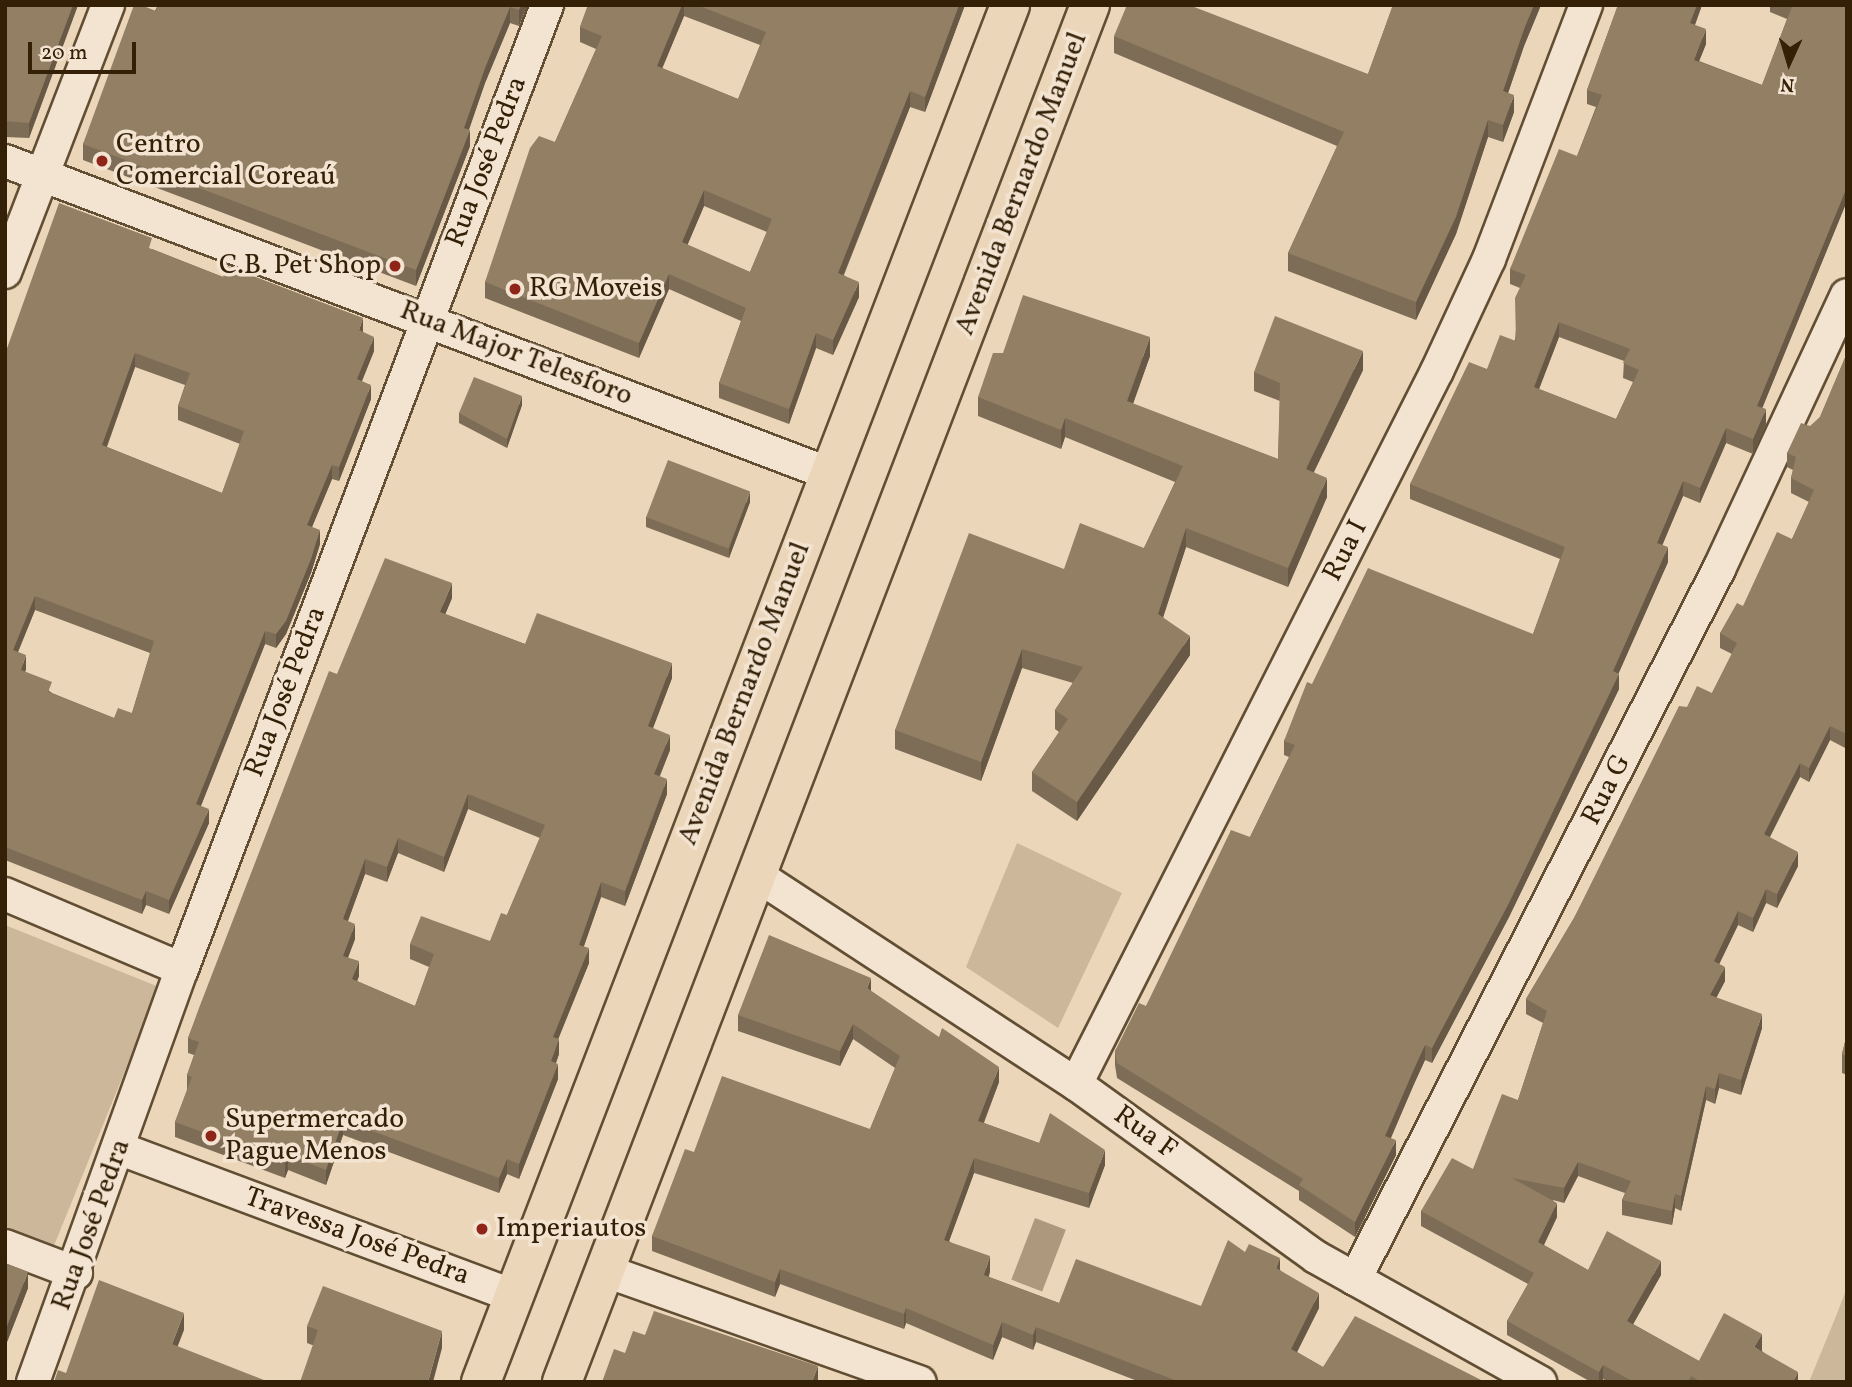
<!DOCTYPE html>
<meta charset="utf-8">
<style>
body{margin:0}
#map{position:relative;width:1852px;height:1387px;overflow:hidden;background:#ecd6ba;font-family:Vollkorn,serif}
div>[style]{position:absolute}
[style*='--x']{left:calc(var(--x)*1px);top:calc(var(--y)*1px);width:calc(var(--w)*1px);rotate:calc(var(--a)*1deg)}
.green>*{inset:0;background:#cdb79b}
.water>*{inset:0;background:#ad987d;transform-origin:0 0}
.roads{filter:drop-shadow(2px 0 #614e33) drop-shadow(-2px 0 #614e33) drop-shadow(0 2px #614e33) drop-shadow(0 -2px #614e33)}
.street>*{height:32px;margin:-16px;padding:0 16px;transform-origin:16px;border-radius:16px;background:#f3e4d2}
.primary>*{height:38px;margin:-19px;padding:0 19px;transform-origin:19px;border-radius:19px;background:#ecd6ba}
.wall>*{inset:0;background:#7e6d56}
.shaded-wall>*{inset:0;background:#675946}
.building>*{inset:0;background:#937f64;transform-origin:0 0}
.dots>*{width:19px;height:19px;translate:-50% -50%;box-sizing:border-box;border:4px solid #f3e4d2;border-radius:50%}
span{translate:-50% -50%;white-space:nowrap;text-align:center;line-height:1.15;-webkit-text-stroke:7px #f3e4d2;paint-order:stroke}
.poi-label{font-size:28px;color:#332006}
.left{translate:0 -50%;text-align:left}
.right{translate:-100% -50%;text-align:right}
.street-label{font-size:28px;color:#332006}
.frame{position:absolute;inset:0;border:7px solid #332006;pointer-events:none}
.north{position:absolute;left:1754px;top:28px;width:70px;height:70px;-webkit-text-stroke:5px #f3e4d2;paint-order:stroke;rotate:184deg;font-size:19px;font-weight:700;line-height:28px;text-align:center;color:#332006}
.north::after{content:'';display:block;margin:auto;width:24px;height:32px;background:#332006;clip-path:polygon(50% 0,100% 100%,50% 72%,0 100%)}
.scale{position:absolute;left:28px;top:42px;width:108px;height:32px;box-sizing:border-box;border:4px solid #332006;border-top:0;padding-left:9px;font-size:21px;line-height:24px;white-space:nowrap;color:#332006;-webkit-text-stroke:5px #f3e4d2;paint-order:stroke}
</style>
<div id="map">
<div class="green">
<i style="clip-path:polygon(1017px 843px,1122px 893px,1058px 1028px,966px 967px)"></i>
<i style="clip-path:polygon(5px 925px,159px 987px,51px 1253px,5px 1235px)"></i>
<i style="clip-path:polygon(1847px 1288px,1847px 1382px,1809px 1382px,1834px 1321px)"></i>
</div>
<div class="water">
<i style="left:1035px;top:1218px;width:33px;height:66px;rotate:21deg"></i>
</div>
<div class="roads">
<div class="street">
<i style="--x:5;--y:161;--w:882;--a:20.78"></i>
<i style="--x:5;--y:272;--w:286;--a:-68.9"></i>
<i style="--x:755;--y:874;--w:384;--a:33.2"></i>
<i style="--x:1076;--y:1084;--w:296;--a:35.8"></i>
<i style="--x:1316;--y:1257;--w:257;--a:29.2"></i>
<i style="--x:5;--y:894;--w:192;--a:23"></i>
<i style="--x:1076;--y:1084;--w:799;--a:-63.15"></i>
<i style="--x:1437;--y:371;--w:123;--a:-65.1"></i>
<i style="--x:1489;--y:259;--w:272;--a:-69.1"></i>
<i style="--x:121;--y:1149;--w:420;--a:20.5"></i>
<i style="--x:5;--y:1246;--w:76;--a:20.8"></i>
<i style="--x:603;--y:1270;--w:336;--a:19.5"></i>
<i style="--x:1355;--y:1279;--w:798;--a:-62.86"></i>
<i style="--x:1719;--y:569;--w:302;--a:-65"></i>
<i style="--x:33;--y:1382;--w:439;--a:-70.2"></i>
<i style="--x:182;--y:969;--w:1031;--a:-69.26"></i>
</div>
<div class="primary">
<i style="--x:481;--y:1382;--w:1475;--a:-68.98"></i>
<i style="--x:562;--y:1382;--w:1475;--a:-69.02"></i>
</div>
</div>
<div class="wall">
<i style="clip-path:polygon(5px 5px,78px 5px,29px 138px,5px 137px)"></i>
<i style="clip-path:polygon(158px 5px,527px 5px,519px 26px,510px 23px,485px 83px,469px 130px,470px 146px,416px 286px,83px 160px,83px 144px)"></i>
<i style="clip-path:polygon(evenodd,588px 5px,965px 5px,925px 112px,910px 107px,844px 275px,859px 297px,833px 355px,816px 348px,789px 424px,719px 398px,719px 383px,741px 321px,669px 289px,639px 358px,485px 298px,485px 282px,555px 142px,596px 49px,580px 42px,580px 27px,588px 5px,684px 16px,760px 45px,738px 99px,662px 68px,684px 16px,588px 5px,704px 206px,767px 232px,750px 272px,687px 245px,704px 206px)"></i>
<i style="clip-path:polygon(1393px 5px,1541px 5px,1524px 46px,1508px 93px,1514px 112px,1503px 142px,1488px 137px,1456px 234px,1416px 320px,1288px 271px,1288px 253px,1337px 146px,1114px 53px,1114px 36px,1368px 74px)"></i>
<i style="clip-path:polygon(evenodd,1618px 5px,1702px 5px,1695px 25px,1706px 44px,1699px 61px,1762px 85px,1787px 19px,1770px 12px,1770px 5px,1847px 5px,1847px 201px,1762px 408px,1766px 424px,1753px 454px,1726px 443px,1700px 503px,1683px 496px,1662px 545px,1668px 562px,1618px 674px,1619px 689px,1509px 917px,1432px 1063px,1425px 1060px,1414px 1084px,1391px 1138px,1396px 1155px,1355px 1237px,1299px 1200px,1299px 1191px,1117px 1078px,1115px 1065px,1115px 1051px,1146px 1006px,1250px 837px,1289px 757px,1284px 755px,1284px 741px,1312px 684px,1533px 634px,1560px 559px,1410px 499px,1410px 484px,1487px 369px,1515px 340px,1520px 288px,1510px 284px,1510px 269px,1577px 156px,1596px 107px,1587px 104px,1587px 90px,1618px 5px,1559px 337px,1624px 361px,1623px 378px,1633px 382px,1616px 419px,1539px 389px,1559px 337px)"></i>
<i style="clip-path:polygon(evenodd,152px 249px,363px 332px,374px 351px,362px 381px,371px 399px,339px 481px,332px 479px,312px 527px,320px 544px,311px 573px,286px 634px,276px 648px,265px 644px,201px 806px,209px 823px,169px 914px,146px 905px,142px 914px,5px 860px,5px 354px,152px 249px,135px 367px,185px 385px,178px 406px,178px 420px,240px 444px,222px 493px,107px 447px,135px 367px,152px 249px,35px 610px,150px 653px,132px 713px,114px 718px,52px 693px,25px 672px,26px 669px,18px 652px,35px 610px)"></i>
<i style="clip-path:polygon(1847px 353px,1847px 749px,1830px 740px,1809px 782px,1800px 777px,1769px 837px,1798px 866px,1777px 908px,1766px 903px,1753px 932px,1738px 925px,1719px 964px,1725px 981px,1716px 998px,1762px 1028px,1741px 1095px,1719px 1088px,1715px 1104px,1706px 1100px,1681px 1211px,1675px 1208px,1672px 1225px,1622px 1215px,1622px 1200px,1625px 1193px,1578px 1176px,1564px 1203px,1553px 1200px,1557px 1217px,1544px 1245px,1588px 1270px,1661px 1275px,1633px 1324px,1699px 1361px,1762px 1351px,1798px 1382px,1608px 1382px,1603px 1379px,1602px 1382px,1591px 1382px,1507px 1335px,1507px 1321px,1528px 1284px,1421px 1226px,1421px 1211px,1473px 1169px,1518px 1100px,1543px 1023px,1526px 1014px,1526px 999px,1574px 918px,1687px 707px,1712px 693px,1732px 654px,1720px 648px,1720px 633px,1743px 606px,1792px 539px,1809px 502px,1791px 493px,1791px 478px,1793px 470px,1787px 467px,1787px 453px,1820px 417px)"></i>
<i style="clip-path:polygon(1150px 356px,1133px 404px,1278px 459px,1280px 401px,1254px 391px,1254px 372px,1363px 370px,1314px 472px,1327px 497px,1288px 587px,1186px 547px,1163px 617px,1190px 655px,1077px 821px,1032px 791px,1032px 772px,1059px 732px,1055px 729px,1055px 710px,1073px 683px,1022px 668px,981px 781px,895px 749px,895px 730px,1064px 569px,1144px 548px,1175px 482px,1065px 437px,1061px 449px,978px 416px,978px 397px)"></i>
<i style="clip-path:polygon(522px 405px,507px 448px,459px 423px,459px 413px)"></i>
<i style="clip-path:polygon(750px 502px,729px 558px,646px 527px,646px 517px)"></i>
<i style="clip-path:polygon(evenodd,452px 598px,445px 614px,525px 644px,672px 678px,653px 728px,670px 750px,660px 776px,667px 794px,625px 906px,601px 897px,584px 946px,589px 963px,558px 1039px,559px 1054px,556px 1063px,558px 1079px,519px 1179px,507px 1174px,499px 1193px,343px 1135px,326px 1185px,288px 1170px,285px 1178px,175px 1137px,175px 1122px,187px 1090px,187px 1075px,194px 1055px,188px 1053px,188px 1038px,337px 674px,452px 598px,468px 809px,540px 838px,507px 915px,490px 941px,410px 944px,410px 959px,429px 967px,415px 1006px,357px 981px,359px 976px,348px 957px,355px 939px,348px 921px,365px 874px,387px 882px,398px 853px,444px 872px,468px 809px)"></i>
<i style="clip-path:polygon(871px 991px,999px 1082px,984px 1123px,1039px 1143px,1105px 1165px,1089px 1208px,974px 1173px,949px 1241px,990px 1271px,989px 1277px,1059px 1303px,1201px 1306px,1245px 1252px,1280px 1270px,1319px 1308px,1297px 1352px,1323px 1367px,1485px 1382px,1140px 1382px,1036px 1342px,1033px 1350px,1002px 1337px,993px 1360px,906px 1323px,904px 1329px,780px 1284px,775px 1297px,652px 1251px,652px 1236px,694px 1152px,870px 1129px,895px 1068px,853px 1039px,840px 1066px,738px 1031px,738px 1015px)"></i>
<i style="clip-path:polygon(1847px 1034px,1847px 1075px,1842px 1073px,1842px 1054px)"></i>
<i style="clip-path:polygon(5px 1263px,28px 1288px,7px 1342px,5px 1342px)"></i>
<i style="clip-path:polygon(307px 1326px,442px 1348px,312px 1345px,307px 1343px)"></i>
</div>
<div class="shaded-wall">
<i style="clip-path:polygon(73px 5px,78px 5px,29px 138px,29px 123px)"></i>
<i style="clip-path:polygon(521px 5px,527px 5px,519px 26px,519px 10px)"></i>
<i style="clip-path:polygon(682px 5px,684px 5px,684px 16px,657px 81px,657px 66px)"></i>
<i style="clip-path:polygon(959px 5px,965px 5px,925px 112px,925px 97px)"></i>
<i style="clip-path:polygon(1534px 5px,1541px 5px,1524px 46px,1503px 108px,1503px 91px,1524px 29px)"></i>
<i style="clip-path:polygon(1697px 5px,1702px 5px,1690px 38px,1690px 23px)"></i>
<i style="clip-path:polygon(510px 7px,510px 23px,485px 83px,464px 143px,464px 128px,485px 68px)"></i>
<i style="clip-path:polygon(1706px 29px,1706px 44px,1694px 74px,1694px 60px)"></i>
<i style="clip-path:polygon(910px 91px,910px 107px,838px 288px,838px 273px)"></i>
<i style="clip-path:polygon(1514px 95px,1514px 112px,1503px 142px,1503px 125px)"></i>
<i style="clip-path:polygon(1488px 120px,1488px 137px,1456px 234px,1416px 320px,1416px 302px)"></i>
<i style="clip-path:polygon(470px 130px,470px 146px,416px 286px,416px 270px)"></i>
<i style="clip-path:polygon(1847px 187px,1847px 201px,1757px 421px,1757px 406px)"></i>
<i style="clip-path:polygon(704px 190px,704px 206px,682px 258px,682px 242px)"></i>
<i style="clip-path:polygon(669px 274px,669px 289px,639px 358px,639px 343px)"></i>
<i style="clip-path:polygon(859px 282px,859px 297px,833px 355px,833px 340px)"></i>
<i style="clip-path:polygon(363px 318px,363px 332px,359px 344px,359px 330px)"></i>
<i style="clip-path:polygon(1559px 322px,1559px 337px,1534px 402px,1534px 387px)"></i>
<i style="clip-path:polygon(816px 333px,816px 348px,789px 424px,789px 409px)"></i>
<i style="clip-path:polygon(374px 337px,374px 351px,357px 393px,357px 379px)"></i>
<i style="clip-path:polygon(1150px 337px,1150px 356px,1127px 420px,1127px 401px)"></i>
<i style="clip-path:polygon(1363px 351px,1363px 370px,1306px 488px,1306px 469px)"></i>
<i style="clip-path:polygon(135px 353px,135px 367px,102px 459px,102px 445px)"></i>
<i style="clip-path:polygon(371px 385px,371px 399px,339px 481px,339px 467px)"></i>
<i style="clip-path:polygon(522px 396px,522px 405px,507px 448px,507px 439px)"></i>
<i style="clip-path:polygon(1766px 409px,1766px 424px,1753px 454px,1753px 439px)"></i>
<i style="clip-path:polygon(1065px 418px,1065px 437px,1061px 449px,1061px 430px)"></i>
<i style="clip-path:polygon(1726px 428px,1726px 443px,1700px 503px,1700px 488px)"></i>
<i style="clip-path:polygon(332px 465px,332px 479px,307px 539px,307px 525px)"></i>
<i style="clip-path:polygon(1327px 478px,1327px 497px,1288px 587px,1288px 568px)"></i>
<i style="clip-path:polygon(1683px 481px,1683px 496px,1657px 558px,1657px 543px)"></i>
<i style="clip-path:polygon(750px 492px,750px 502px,729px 558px,729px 549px)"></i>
<i style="clip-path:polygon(1186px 528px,1186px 547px,1158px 633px,1158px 614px)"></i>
<i style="clip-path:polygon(320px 530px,320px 544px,311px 573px,286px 634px,276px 648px,276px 634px)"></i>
<i style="clip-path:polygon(1668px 547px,1668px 562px,1613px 686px,1619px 674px,1619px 689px,1509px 917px,1432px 1063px,1432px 1048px,1613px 671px)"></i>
<i style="clip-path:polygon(452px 583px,452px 598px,440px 627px,440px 612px)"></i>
<i style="clip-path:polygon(35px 596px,35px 610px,13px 664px,13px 650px)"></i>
<i style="clip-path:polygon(265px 631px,265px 644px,196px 818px,196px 804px)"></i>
<i style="clip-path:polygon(1190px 636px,1190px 655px,1077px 821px,1077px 802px)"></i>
<i style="clip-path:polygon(1022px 649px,1022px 668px,981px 781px,981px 762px)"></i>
<i style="clip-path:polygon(26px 655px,26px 669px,21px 684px,21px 670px)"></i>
<i style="clip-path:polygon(672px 663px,672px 678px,648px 741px,648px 726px)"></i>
<i style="clip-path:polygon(1830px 726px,1830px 740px,1809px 782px,1809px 768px)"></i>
<i style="clip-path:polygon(670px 735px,670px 750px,654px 789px,654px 774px)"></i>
<i style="clip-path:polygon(1800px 763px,1800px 777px,1764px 849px,1764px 834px)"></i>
<i style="clip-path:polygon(667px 779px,667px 794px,625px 906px,625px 891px)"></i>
<i style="clip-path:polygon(468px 794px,468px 809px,444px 872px,444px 857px)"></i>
<i style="clip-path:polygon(209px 809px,209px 823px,169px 914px,169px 900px)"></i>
<i style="clip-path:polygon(398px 838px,398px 853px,387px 882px,387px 867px)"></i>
<i style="clip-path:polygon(1798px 852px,1798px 866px,1777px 908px,1777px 894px)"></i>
<i style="clip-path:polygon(365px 859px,365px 874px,343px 934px,343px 919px)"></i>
<i style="clip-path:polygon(601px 882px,601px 897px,579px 960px,579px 945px)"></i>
<i style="clip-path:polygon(1766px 889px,1766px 903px,1753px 932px,1753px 918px)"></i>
<i style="clip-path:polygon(146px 891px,146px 905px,142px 914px,142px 900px)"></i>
<i style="clip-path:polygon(1738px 911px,1738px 925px,1714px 975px,1714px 961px)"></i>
<i style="clip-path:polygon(355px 924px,355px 939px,343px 971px,343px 956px)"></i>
<i style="clip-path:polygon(589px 948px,589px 963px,553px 1052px,553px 1037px)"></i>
<i style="clip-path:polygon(359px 961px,359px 976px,352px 994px,352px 979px)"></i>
<i style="clip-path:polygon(1725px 967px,1725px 981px,1710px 1010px,1710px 995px)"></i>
<i style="clip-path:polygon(871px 978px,871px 993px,867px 988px)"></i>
<i style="clip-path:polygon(1762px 1014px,1762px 1028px,1741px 1095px,1741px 1080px)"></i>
<i style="clip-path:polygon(853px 1024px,853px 1039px,840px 1066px,840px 1051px)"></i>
<i style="clip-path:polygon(559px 1039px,559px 1054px,551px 1076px,551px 1061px)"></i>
<i style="clip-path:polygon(1425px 1045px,1425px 1060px,1414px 1084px,1385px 1151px,1385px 1136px,1414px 1069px)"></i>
<i style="clip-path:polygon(558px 1064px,558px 1079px,519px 1179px,519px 1164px)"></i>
<i style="clip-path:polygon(999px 1067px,999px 1082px,978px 1136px,978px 1121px)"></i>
<i style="clip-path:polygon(1719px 1073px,1719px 1088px,1715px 1104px,1715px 1089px)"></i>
<i style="clip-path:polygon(1706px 1086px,1706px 1100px,1681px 1211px,1681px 1196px)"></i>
<i style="clip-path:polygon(343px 1120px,343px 1135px,326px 1185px,326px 1170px)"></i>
<i style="clip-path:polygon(1396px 1140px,1396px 1155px,1355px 1237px,1355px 1222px)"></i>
<i style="clip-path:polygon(1105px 1150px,1105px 1165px,1089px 1208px,1089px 1193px)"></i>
<i style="clip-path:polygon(288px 1155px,288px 1170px,285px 1178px,285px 1163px)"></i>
<i style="clip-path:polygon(974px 1158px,974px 1173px,944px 1255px,944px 1240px)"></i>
<i style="clip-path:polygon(507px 1159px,507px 1174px,499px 1193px,499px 1178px)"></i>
<i style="clip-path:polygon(1578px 1162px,1578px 1176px,1564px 1203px,1564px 1188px)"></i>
<i style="clip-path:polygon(1675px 1194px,1675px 1208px,1672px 1225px,1672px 1211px)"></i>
<i style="clip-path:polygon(1557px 1203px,1557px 1217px,1538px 1257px,1538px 1242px)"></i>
<i style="clip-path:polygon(990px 1256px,990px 1271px,984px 1290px,984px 1275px)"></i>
<i style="clip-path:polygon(1280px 1258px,1280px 1273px,1276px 1268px)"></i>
<i style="clip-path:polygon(1661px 1261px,1661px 1275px,1627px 1335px,1627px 1321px)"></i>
<i style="clip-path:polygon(780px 1269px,780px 1284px,775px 1297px,775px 1282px)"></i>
<i style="clip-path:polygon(28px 1272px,28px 1288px,7px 1342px,7px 1326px)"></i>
<i style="clip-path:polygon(1319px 1293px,1319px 1308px,1291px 1364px,1291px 1349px)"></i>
<i style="clip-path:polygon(906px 1308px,906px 1323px,904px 1329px,904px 1314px)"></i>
<i style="clip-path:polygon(184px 1313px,184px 1330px,172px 1361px,172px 1344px)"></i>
<i style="clip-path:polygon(1002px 1322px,1002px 1337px,993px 1360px,993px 1345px)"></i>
<i style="clip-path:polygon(1036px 1327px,1036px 1342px,1033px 1350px,1033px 1335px)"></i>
<i style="clip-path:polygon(442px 1331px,442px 1348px,433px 1382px,428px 1382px)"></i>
<i style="clip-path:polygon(1762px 1334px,1762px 1352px,1754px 1347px)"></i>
<i style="clip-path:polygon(1603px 1365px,1603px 1379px,1602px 1382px,1599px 1382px,1599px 1372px)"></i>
<i style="clip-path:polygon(818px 1366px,818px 1380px,817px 1382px,812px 1382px)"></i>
<i style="clip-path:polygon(1798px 1372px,1798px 1382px,1793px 1382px)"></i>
</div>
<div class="building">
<i style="clip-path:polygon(5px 5px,73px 5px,29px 123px,5px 121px)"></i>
<i style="clip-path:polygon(134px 5px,141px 5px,156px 11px,158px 5px,521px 5px,519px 10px,510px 7px,485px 68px,464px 128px,470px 130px,416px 270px,83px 144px)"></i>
<i style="clip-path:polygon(evenodd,588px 5px,682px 5px,657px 66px,738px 99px,766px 32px,697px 5px,959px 5px,925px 97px,910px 91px,838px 273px,859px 282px,833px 340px,816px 333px,789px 409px,719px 383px,746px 308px,669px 274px,639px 343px,485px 282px,530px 148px,539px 136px,555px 142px,602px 36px,580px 27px,588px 5px,704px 190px,772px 219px,750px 272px,682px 242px,704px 190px)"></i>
<i style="clip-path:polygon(1127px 5px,1189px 5px,1368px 74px,1393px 5px,1534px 5px,1524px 29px,1503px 91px,1514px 95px,1503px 125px,1488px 120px,1456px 217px,1416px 302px,1288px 253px,1344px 132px,1114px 36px)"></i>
<i style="clip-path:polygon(evenodd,1618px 5px,1697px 5px,1690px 23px,1706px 29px,1694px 60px,1762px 85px,1792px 7px,1789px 5px,1847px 5px,1847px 187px,1757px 406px,1766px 409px,1753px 439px,1726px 428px,1700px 488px,1683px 481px,1657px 543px,1668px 547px,1613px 671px,1619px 674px,1509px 903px,1432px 1048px,1425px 1045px,1414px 1069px,1385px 1136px,1396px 1140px,1355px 1222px,1299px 1185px,1303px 1179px,1117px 1063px,1115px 1051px,1139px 1003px,1146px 1006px,1231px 830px,1250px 837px,1295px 745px,1284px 741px,1307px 682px,1312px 684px,1368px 568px,1533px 634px,1565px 547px,1410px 484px,1469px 362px,1487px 369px,1500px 335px,1516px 341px,1515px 298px,1526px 275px,1510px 269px,1559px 149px,1577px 156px,1602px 95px,1587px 90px,1618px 5px,1559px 322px,1630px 349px,1623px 363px,1639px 370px,1616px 419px,1534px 387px,1559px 322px)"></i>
<i style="clip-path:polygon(evenodd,59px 203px,152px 238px,149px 248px,223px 277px,227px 266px,363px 318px,359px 330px,374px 337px,357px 379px,371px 385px,339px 467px,332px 465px,307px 525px,320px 530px,311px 559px,286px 621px,276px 634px,265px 631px,196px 804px,209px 809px,169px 900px,146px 891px,142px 900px,5px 847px,5px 354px,59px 203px,135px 353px,190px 373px,178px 406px,244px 431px,222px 493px,102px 445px,135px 353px,59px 203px,35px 596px,154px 641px,132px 713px,118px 708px,114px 718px,48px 692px,52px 682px,21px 670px,26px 655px,13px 650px,35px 596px)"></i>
<i style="clip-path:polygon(1023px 295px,1150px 337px,1127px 401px,1278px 459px,1280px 383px,1254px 372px,1275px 316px,1363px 351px,1306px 469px,1327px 478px,1288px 568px,1186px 528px,1158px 614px,1190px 636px,1077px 802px,1032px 772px,1068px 719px,1055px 710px,1083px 667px,1022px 649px,981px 762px,895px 730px,969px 533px,1064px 569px,1080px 523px,1144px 548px,1183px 466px,1065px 418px,1061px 430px,978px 397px,993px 353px,1003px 353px)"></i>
<i style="clip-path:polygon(1847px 353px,1847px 734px,1830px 726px,1809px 768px,1800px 763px,1764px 834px,1798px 852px,1777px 894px,1766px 889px,1753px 918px,1738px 911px,1714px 961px,1725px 967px,1710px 995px,1762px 1014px,1741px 1080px,1719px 1073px,1715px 1089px,1706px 1086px,1681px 1196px,1675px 1194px,1672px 1211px,1622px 1200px,1631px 1181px,1578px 1162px,1564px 1188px,1512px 1178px,1557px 1203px,1538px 1242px,1588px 1270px,1607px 1231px,1661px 1261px,1627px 1321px,1699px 1361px,1688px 1382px,1634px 1382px,1603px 1365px,1599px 1372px,1507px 1321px,1534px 1273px,1421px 1211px,1452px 1158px,1473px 1169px,1502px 1094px,1518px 1100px,1547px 1011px,1526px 999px,1574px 918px,1679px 706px,1687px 707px,1697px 686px,1712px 693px,1737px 643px,1720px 633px,1737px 603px,1743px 606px,1777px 532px,1792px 539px,1814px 490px,1791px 478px,1796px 457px,1787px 453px,1801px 423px,1810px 426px,1820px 417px)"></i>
<i style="clip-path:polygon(474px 377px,522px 396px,507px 439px,459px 413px)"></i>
<i style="left:668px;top:460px;width:88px;height:61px;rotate:21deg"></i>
<i style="clip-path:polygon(evenodd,385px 558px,452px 583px,440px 612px,525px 644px,537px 613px,672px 663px,648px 726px,670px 735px,654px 774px,667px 779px,625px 891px,601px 882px,579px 945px,589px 948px,553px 1037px,559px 1039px,551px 1061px,558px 1064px,519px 1164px,507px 1159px,499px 1178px,343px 1120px,326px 1170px,288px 1155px,285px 1163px,175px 1122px,192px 1077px,187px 1075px,199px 1042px,188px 1038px,199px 1008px,329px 671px,337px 674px,385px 558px,468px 794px,545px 825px,507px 915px,501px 913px,490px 941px,421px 916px,410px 944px,434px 954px,415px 1006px,352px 979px,359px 961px,343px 956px,355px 924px,343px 919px,365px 859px,387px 867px,398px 838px,444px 857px,468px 794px)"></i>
<i style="clip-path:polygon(769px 935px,871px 978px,867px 988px,939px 1037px,942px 1028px,999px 1067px,978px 1121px,1039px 1143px,1050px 1113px,1105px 1150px,1089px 1193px,974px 1158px,944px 1240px,990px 1256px,984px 1275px,1059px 1303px,1076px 1259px,1201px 1306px,1228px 1240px,1245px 1252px,1249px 1244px,1280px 1258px,1276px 1268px,1319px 1293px,1291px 1349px,1323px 1367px,1355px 1316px,1485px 1382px,1180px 1382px,1036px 1327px,1033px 1335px,1002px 1322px,993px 1345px,906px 1308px,904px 1314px,780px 1269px,775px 1282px,652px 1236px,685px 1149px,694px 1152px,722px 1076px,870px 1129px,900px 1056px,853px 1024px,840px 1051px,738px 1015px)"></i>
<i style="clip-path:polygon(1847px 1034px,1847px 1057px,1842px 1054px)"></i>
<i style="clip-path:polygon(5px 1263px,28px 1272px,7px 1326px,5px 1326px)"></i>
<i style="clip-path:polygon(99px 1280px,184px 1313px,172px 1344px,269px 1382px,54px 1382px,58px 1370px,66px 1373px)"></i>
<i style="clip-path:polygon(323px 1286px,442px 1331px,428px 1382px,300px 1382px,318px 1330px,307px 1326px)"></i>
<i style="clip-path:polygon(654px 1311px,818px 1366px,812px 1382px,602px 1382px,614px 1349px,625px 1353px,633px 1331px,645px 1335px)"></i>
<i style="clip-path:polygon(1724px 1313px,1762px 1334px,1754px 1347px,1798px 1372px,1793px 1382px,1701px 1382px,1691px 1376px)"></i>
</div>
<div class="dots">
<i style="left:102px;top:161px;background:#8f2418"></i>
<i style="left:395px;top:266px;background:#8f2418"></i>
<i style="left:515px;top:289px;background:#8f2418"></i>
<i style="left:211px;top:1136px;background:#8f2418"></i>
<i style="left:482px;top:1229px;background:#8f2418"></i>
</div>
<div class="poi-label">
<span class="left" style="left:116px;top:161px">Centro<br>Comercial Coreaú</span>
<span class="right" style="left:381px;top:266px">C.B. Pet Shop</span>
<span class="left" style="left:529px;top:289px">RG Moveis</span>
<span class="left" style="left:225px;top:1136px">Supermercado<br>Pague Menos</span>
<span class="left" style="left:496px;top:1229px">Imperiautos</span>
</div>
<div class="street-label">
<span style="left:487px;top:162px;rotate:-69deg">Rua José Pedra</span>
<span style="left:1022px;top:184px;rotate:-69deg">Avenida Bernardo Manuel</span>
<span style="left:516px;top:354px;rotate:21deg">Rua Major Telesforo</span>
<span style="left:1346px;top:551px;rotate:-63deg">Rua I</span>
<span style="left:286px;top:692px;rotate:-69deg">Rua José Pedra</span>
<span style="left:745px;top:694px;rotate:-69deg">Avenida Bernardo Manuel</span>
<span style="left:1607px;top:790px;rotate:-63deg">Rua G</span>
<span style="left:1145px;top:1133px;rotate:36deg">Rua F</span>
<span style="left:92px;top:1225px;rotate:-70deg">Rua José Pedra</span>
<span style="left:357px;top:1237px;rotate:20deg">Travessa José Pedra</span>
</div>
<div class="frame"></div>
<div class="north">N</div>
<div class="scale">20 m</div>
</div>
